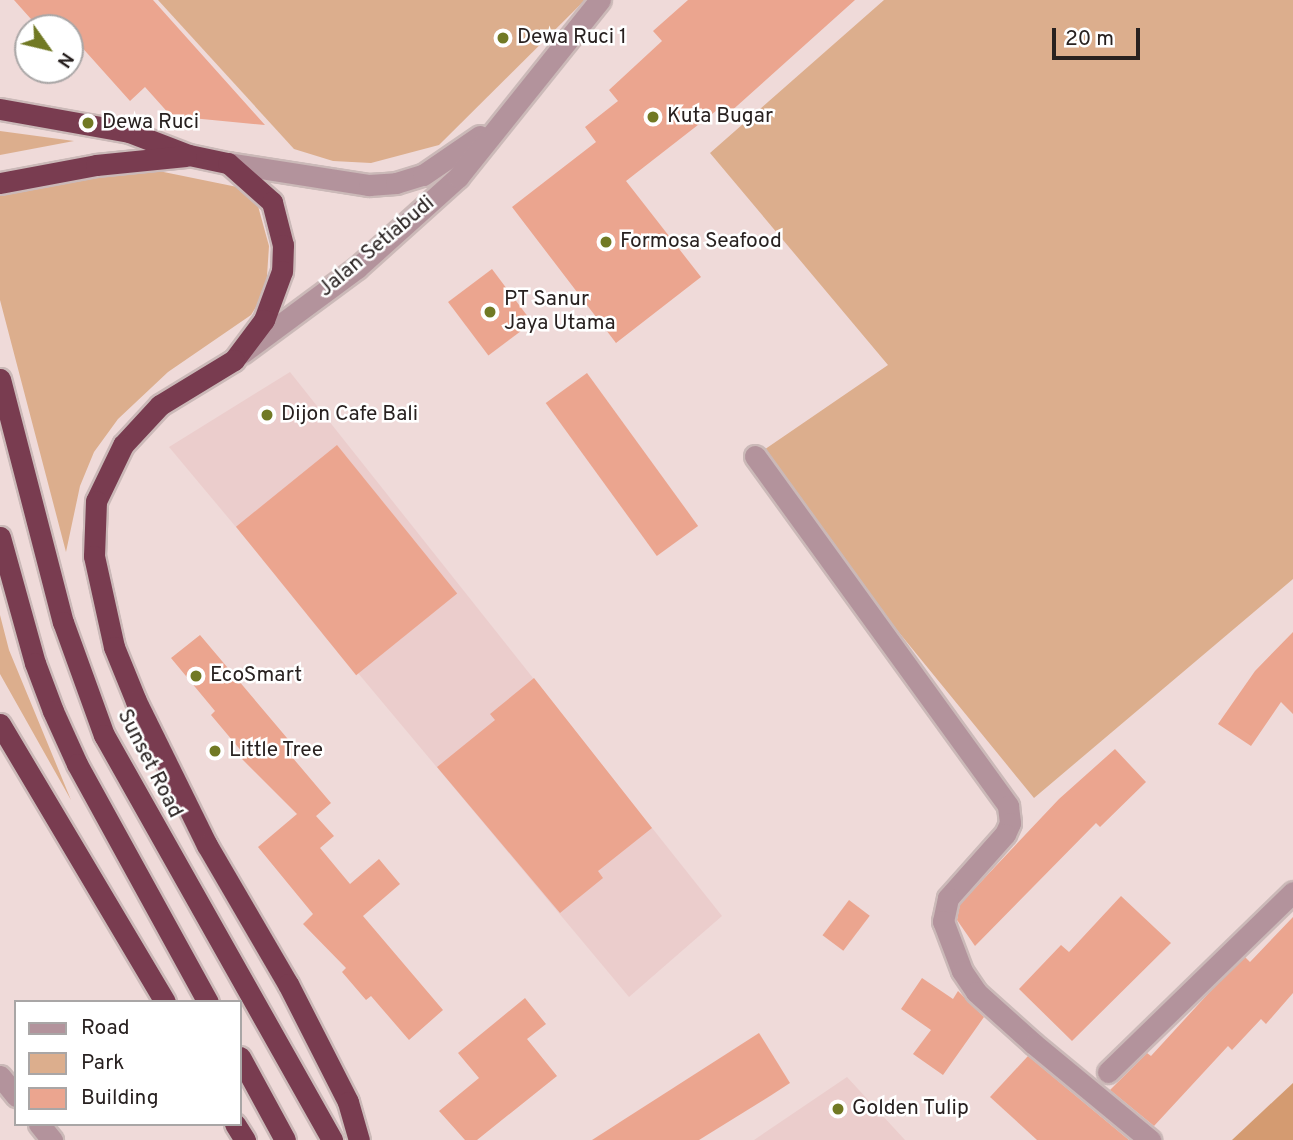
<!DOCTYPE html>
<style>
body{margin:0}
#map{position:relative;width:1293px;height:1140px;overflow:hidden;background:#efdad9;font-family:Overpass,sans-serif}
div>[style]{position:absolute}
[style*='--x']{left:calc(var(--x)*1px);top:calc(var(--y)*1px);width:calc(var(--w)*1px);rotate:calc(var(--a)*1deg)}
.built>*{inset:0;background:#ebcdcc}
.green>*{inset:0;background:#dcae8d}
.forest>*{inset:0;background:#d49b71}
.building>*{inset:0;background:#eba58f;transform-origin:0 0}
.roads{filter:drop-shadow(2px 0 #cbb9b8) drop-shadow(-2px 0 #cbb9b8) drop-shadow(0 2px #cbb9b8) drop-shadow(0 -2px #cbb9b8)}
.minor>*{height:21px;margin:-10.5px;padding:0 10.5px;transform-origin:10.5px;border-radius:10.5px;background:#b3939c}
.highway>*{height:21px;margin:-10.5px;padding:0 10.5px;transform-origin:10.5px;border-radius:10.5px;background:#793c50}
.dots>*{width:19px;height:19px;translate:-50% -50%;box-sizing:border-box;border:4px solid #fff;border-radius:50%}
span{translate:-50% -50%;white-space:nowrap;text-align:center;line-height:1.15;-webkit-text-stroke:5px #fff;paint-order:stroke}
.poi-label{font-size:21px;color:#282120}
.left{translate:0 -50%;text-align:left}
.street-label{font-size:21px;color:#282120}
.legend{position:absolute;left:14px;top:1000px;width:228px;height:126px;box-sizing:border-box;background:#fff;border:2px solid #a9a6a6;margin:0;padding:9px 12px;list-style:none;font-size:21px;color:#282120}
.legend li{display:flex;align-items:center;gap:14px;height:35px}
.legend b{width:35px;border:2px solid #a9a6a6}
.north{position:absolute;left:14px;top:14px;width:70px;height:70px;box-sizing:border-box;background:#fff;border:2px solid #a9a6a6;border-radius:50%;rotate:124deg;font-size:19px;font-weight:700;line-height:28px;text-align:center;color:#282120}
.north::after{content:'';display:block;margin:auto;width:24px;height:32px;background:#717924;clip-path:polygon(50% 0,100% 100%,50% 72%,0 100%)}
.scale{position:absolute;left:1052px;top:28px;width:88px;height:32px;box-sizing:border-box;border:4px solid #282120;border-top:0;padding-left:9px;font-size:21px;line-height:24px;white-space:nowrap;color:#282120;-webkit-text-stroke:5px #fff;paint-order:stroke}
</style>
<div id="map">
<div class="built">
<i style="clip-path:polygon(290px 372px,722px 916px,629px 997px,169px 447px)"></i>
<i style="clip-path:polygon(847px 1077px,905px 1140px,754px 1140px)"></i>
</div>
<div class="green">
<i style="clip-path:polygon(158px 0,585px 0,439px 145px,371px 163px,333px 161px,294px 149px)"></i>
<i style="clip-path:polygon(884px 0,1293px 0,1293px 579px,1034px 798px,755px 456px,888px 365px,710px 153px)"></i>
<i style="clip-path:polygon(0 131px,74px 141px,0 155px)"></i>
<i style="clip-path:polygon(144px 168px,247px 189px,258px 206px,269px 246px,266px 291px,251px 315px,168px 372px,118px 419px,94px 452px,80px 486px,66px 552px,0 300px,0 196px)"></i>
<i style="clip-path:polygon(0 615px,9px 650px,71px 800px,0 674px)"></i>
</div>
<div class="forest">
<i style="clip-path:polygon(1293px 1083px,1293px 1140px,1232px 1140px)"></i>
</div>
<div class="building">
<i style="clip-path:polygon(14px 0,153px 0,265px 125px,171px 116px,145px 87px,130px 101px,70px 34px,70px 28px,39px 28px)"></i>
<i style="clip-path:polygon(688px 0,855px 0,728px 114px,721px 107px,626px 181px,701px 277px,616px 343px,512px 207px,596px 142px,585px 127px,618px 101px,609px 90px,662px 41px,653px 31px)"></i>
<i style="left:492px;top:269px;width:67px;height:55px;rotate:53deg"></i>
<i style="left:587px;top:373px;width:189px;height:51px;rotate:54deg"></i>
<i style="left:337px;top:445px;width:191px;height:130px;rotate:51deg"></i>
<i style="clip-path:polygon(1293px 632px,1293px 714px,1281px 702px,1251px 746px,1218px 724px,1255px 671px)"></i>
<i style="clip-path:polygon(200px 635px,298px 751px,292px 757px,331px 803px,316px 816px,334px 836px,320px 848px,350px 884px,379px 859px,400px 884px,363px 916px,443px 1010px,409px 1040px,371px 996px,366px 1000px,342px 972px,346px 968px,303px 924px,313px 914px,258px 847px,297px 814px,239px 756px,243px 753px,211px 715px,215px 711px,171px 658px)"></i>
<i style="clip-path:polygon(534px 678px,652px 828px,598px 871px,603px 878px,560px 913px,437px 767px,495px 720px,490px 714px)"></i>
<i style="clip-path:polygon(1115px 749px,1146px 782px,1100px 827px,1096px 823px,975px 946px,957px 920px,960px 904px,1059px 799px)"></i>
<i style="clip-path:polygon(1121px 896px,1171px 943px,1072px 1041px,1019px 989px,1061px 945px,1069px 952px)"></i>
<i style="left:849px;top:900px;width:26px;height:44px;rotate:37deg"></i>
<i style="clip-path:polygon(1293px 917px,1293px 993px,1266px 1024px,1261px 1019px,1232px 1050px,1228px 1046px,1154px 1126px,1110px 1090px,1147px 1053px,1151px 1056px,1218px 983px,1245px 957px,1250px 962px)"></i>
<i style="clip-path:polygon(922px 978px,953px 999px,958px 991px,984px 1017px,943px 1075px,913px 1054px,931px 1030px,901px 1009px)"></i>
<i style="clip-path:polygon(525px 998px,546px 1024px,527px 1039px,557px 1076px,477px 1140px,465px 1140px,439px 1111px,479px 1078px,458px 1053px)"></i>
<i style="clip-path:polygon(759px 1033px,790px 1083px,770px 1096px,699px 1140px,592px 1140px)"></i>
<i style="clip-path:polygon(1028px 1056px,1129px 1140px,1037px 1140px,990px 1097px)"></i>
</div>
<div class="roads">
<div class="minor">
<i style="--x:228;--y:163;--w:143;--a:8.9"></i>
<i style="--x:369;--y:185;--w:27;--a:-4"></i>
<i style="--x:396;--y:183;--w:28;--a:-17"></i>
<i style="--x:423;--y:175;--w:69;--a:-34.4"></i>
<i style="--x:242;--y:353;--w:143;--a:-36.5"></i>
<i style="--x:357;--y:268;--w:136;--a:-42"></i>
<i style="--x:458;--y:177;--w:227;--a:-51.3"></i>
<i style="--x:755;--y:456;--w:432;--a:54.1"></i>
<i style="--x:1008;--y:806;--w:17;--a:83"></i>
<i style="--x:1010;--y:823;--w:12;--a:114"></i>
<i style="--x:1005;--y:834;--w:86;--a:131.7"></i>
<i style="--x:948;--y:898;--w:24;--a:102"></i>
<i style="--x:943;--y:921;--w:53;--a:69.2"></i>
<i style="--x:962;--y:971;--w:25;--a:56"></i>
<i style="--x:976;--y:992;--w:78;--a:41.9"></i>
<i style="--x:1034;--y:1044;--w:151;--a:39.6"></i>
<i style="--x:1108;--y:1072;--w:258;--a:-44.2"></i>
<i style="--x:0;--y:1076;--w:26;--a:51"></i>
<i style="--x:39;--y:1124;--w:21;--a:51"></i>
</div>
<div class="highway">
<i style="--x:0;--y:109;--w:131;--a:10.1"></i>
<i style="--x:129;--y:132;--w:64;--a:21"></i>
<i style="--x:189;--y:155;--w:40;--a:12"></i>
<i style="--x:228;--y:163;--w:59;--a:41.6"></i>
<i style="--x:272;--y:202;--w:44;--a:75.7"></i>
<i style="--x:283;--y:245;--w:26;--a:92"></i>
<i style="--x:282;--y:271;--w:52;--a:110.2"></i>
<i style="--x:264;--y:320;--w:50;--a:126.9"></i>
<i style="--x:234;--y:360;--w:87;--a:148.7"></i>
<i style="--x:160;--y:405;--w:54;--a:132.8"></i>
<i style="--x:123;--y:445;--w:62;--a:115.7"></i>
<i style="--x:96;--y:501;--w:55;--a:92.1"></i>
<i style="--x:94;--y:556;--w:93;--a:77.6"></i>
<i style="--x:114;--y:647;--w:58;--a:67.8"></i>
<i style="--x:136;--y:701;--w:161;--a:63.8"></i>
<i style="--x:207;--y:845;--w:161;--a:59.8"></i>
<i style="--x:288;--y:984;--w:132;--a:63"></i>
<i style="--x:348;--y:1102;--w:40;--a:74"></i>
<i style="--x:0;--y:183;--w:98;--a:-10.6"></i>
<i style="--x:96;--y:165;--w:90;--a:-5.7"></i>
<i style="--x:0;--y:379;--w:251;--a:75.5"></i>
<i style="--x:63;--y:622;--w:120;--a:70.1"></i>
<i style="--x:104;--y:735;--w:465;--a:60.6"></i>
<i style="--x:0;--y:537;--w:131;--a:74.5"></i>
<i style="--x:35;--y:663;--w:51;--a:69.4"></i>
<i style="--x:53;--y:711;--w:58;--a:65.6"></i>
<i style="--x:77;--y:764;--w:272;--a:61.2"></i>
<i style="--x:0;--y:724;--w:323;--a:59.3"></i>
<i style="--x:240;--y:1057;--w:94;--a:61.5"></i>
<i style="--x:235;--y:1124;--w:19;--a:58"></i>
</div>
</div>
<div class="dots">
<i style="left:503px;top:38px;background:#717924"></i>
<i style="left:653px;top:117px;background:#717924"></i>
<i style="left:88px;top:123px;background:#717924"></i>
<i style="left:606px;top:242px;background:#717924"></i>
<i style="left:490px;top:312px;background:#717924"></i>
<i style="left:267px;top:415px;background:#717924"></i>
<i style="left:196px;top:676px;background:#717924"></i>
<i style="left:215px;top:751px;background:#717924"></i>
<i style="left:838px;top:1109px;background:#717924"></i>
</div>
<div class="poi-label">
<span class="left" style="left:517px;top:38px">Dewa Ruci 1</span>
<span class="left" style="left:667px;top:117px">Kuta Bugar</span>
<span class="left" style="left:102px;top:123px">Dewa Ruci</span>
<span class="left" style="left:620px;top:242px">Formosa Seafood</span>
<span class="left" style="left:504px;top:312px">PT Sanur<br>Jaya Utama</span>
<span class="left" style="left:281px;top:415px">Dijon Cafe Bali</span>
<span class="left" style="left:210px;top:676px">EcoSmart</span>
<span class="left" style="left:229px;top:751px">Little Tree</span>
<span class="left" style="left:852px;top:1109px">Golden Tulip</span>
</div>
<div class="street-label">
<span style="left:377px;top:247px;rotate:-40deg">Jalan Setiabudi</span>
<span style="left:149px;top:764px;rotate:63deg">Sunset Road</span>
</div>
<ul class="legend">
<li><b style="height:9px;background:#b3939c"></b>Road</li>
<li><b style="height:19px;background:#dcae8d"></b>Park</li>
<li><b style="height:19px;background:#eba58f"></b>Building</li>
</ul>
<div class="north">N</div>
<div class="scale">20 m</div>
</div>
